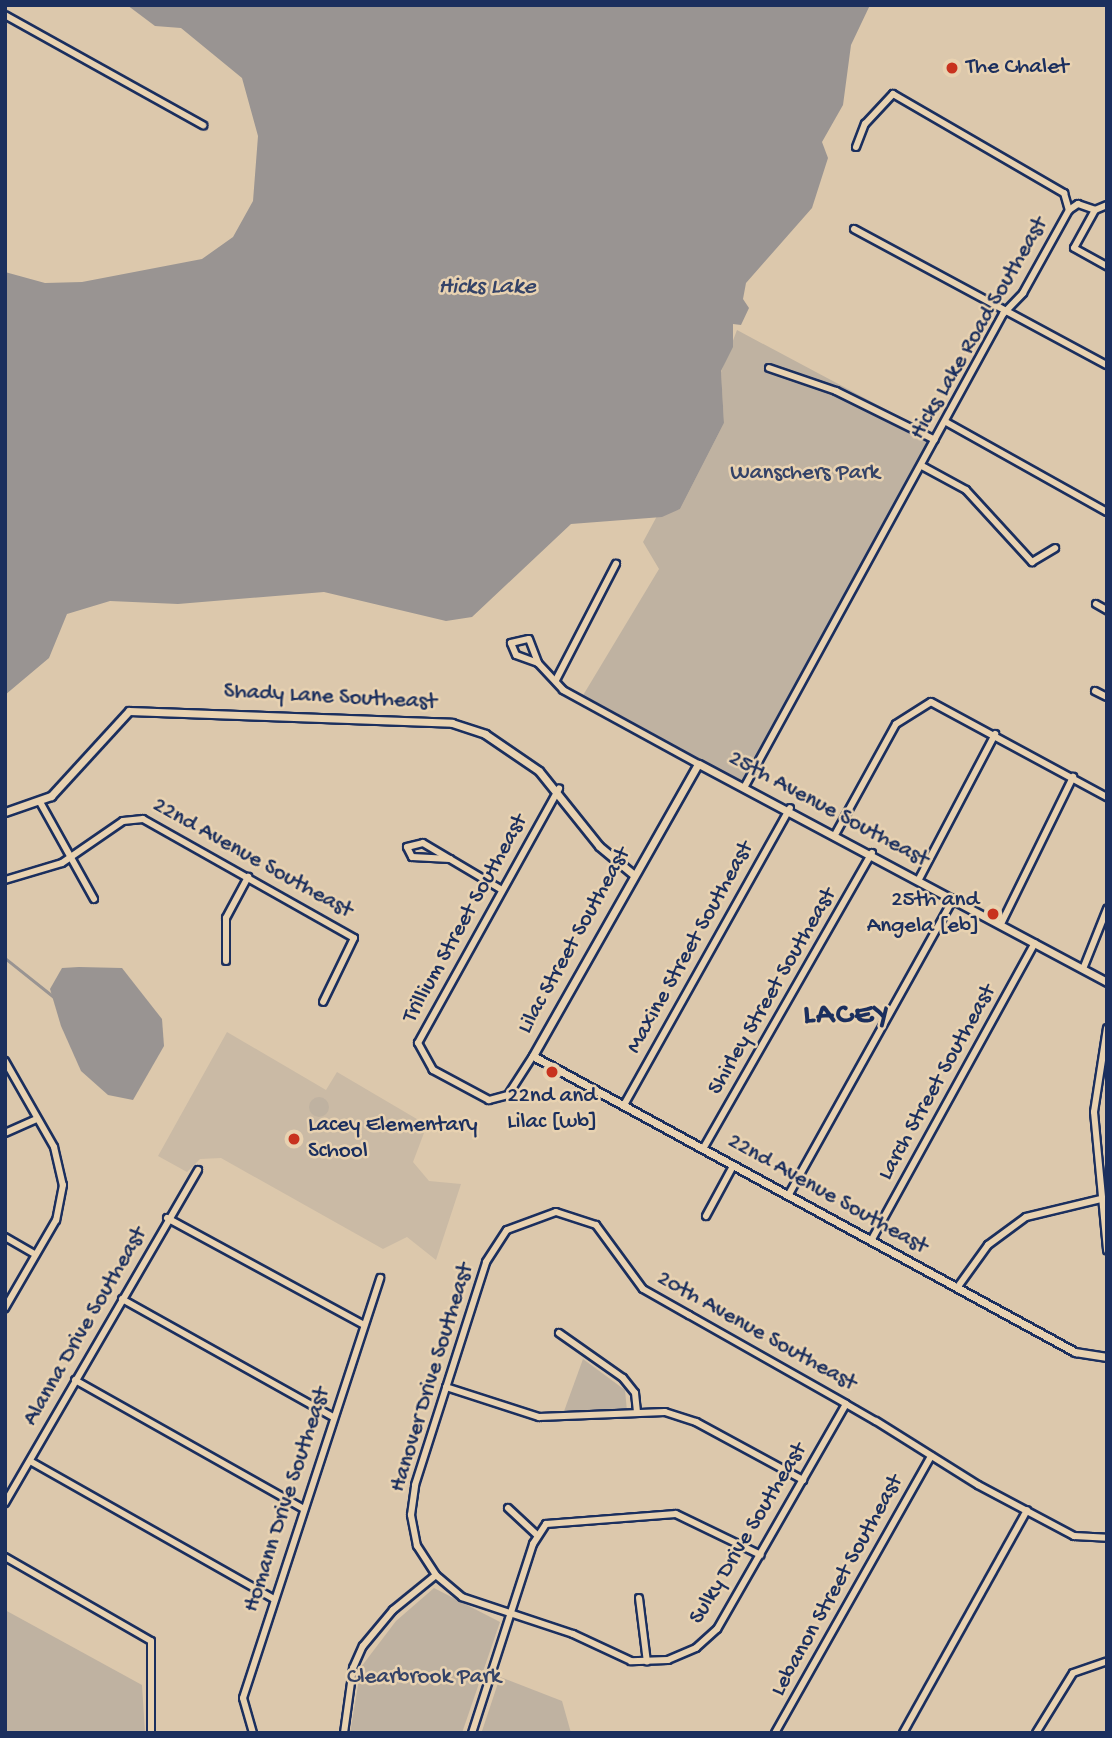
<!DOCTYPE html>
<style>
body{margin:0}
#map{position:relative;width:1112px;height:1738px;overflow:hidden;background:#dcc8ac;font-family:"Gochi Hand",sans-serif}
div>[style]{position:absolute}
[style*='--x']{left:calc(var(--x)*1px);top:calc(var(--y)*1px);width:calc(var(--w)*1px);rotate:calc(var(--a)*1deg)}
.built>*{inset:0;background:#cabaa5}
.green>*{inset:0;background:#bfb2a1}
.round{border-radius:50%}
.water>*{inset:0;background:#999492}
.stream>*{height:2.5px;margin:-1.25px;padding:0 1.25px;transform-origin:1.25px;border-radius:1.25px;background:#999492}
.roads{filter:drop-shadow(2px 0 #1b2f5e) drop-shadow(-2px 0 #1b2f5e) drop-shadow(0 2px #1b2f5e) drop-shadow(0 -2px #1b2f5e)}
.minor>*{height:6px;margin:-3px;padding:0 3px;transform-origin:3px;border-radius:3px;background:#e8d2b1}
.tertiary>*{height:7px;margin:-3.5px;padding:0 3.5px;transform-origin:3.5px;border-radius:3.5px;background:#e8d2b1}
.dots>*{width:19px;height:19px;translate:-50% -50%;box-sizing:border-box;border:4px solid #e8d2b1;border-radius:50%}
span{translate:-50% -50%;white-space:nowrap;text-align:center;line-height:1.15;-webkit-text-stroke:5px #e8d2b1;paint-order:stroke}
.poi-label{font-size:23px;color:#1b2f5e}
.left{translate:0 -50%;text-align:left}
.right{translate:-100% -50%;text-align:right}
.street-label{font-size:23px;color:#1b2f5e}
.park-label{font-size:23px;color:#344368}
.water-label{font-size:24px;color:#344368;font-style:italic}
.district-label{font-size:30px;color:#1b2f5e;font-weight:700;letter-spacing:2px}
.frame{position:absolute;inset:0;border:7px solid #1b2f5e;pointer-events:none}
</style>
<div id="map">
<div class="built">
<i style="clip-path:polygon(227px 1032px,326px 1090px,337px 1072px,427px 1125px,413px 1162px,429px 1181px,461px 1184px,436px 1260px,407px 1237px,383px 1249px,221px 1158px,200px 1159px,187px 1172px,158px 1156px)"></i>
</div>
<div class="green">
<i style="clip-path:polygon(737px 330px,934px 435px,741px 783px,582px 697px,659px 569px,643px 542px,657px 516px,680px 509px,724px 423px,721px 372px)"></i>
<i class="round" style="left:309px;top:1097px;width:20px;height:20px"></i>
<i style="clip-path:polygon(583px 1359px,625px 1390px,627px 1411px,563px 1414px)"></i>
<i style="clip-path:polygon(434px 1588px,500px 1622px,462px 1733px,350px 1733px,361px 1667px,396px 1621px)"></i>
<i style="clip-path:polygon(5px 1610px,142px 1685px,145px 1733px,5px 1733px)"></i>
<i style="clip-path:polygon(500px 1677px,562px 1701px,571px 1733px,482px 1731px)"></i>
</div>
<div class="water">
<i style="clip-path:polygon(127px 5px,870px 5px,851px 45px,843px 105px,822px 142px,828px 158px,812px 208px,746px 283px,743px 299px,749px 308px,741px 325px,733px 324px,733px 347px,721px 371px,724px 423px,680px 509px,662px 517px,571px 524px,472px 617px,446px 621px,324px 592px,178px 604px,110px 601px,67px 614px,49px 658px,5px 695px,5px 272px,45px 283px,82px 282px,202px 259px,233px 237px,253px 201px,258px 136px,242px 78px,181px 28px,155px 26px)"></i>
<i style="clip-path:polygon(79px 967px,122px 968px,162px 1019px,164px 1046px,133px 1100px,108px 1095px,81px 1071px,61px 1026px,50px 989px,62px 968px)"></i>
</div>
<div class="stream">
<i style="--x:5;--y:958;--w:63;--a:38.5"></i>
</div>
<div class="roads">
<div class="minor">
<i style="--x:5;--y:15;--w:227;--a:29.1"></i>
<i style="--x:856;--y:147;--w:25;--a:-69"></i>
<i style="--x:865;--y:124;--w:41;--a:-47"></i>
<i style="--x:893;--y:94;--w:198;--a:30.1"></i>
<i style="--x:1064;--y:193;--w:18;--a:74"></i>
<i style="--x:1107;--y:205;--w:13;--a:157"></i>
<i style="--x:1095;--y:210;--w:43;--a:118.9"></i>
<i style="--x:1074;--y:248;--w:38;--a:29"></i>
<i style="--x:854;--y:229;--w:287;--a:28.3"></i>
<i style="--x:769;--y:368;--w:71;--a:18.9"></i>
<i style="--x:836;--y:391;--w:110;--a:26.3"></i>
<i style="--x:946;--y:422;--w:184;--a:29.2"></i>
<i style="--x:922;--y:466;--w:50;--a:28.6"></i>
<i style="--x:966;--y:490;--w:98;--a:47.5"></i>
<i style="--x:1032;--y:562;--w:27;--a:-31"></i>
<i style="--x:1096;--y:604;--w:13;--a:29"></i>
<i style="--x:538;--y:663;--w:23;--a:-160"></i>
<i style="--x:516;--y:655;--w:13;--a:-113"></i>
<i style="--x:511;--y:643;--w:18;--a:-13"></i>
<i style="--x:529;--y:639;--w:26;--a:69"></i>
<i style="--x:538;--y:663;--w:37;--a:47"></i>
<i style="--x:563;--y:690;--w:154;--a:28.7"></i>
<i style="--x:556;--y:680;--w:131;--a:-62.7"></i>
<i style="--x:1095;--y:691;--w:13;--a:27"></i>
<i style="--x:745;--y:786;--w:538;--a:-61.34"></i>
<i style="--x:1003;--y:314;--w:29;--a:-46"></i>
<i style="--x:1023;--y:293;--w:95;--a:-61"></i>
<i style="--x:1069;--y:210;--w:11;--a:-34"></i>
<i style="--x:1078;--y:204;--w:18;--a:19"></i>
<i style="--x:40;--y:802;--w:111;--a:60.9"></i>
<i style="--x:836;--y:833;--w:124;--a:-61.2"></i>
<i style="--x:896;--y:724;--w:41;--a:-32.2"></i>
<i style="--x:931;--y:702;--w:200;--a:28.4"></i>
<i style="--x:450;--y:859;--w:38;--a:-177"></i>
<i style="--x:412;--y:857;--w:11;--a:-117"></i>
<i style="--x:407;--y:847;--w:16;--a:-14"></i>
<i style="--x:423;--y:843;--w:92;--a:30.7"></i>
<i style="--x:919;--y:879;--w:164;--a:-62.3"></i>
<i style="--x:5;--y:880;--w:59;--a:-16.6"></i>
<i style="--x:62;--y:863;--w:74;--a:-34.5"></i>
<i style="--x:123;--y:821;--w:20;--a:-6"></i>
<i style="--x:143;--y:819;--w:242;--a:29.4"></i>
<i style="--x:354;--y:938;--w:71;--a:115.8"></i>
<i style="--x:1001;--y:924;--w:164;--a:-63.9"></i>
<i style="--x:226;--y:961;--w:43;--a:-90"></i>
<i style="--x:226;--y:918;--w:47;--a:-61.8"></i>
<i style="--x:1083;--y:969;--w:65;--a:-68.2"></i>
<i style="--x:1107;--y:1028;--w:85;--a:98.8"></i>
<i style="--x:1094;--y:1112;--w:139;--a:84.6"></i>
<i style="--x:533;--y:1056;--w:46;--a:122.7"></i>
<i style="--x:508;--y:1095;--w:20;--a:165"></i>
<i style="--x:489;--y:1100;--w:64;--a:-151.8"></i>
<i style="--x:433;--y:1070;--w:31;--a:-119"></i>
<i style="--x:418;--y:1043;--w:291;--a:-61"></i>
<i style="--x:5;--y:1061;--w:99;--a:60.3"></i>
<i style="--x:54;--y:1147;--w:39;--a:77"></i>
<i style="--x:63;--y:1185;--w:36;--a:101"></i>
<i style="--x:56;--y:1220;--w:102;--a:120.1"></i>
<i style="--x:624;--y:1105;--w:340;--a:-60.8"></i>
<i style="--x:5;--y:1133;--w:34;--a:-24"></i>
<i style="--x:703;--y:1149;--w:341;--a:-60.3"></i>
<i style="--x:788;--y:1196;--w:341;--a:-60.9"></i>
<i style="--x:706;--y:1216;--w:57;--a:-61.6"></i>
<i style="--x:167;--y:1218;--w:224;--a:28.5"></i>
<i style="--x:5;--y:1237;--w:34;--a:30"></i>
<i style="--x:871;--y:1241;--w:340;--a:-61.2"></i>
<i style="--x:957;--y:1288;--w:53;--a:-54.2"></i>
<i style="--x:988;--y:1245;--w:47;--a:-36.4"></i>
<i style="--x:1026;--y:1217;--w:77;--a:-13.5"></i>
<i style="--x:122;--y:1299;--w:242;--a:29.2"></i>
<i style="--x:559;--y:1333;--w:78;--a:35.1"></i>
<i style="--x:623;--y:1378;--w:19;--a:51"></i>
<i style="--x:635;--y:1393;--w:19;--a:84"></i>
<i style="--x:75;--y:1380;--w:263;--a:29.4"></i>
<i style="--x:446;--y:1387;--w:98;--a:17.9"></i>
<i style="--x:539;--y:1417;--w:126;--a:-2.3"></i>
<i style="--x:665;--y:1412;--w:33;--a:18"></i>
<i style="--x:696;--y:1422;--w:122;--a:28.5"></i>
<i style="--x:846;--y:1404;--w:259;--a:119.8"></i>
<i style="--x:717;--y:1629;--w:28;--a:138"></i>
<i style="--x:696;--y:1648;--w:30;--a:157"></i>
<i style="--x:668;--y:1660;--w:37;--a:178"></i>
<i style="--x:631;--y:1661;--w:64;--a:-155"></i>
<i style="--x:573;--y:1634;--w:117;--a:-161.6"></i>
<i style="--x:462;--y:1597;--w:34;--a:-140"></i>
<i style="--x:436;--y:1575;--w:35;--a:-123"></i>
<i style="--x:417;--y:1546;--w:32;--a:-101"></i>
<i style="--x:411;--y:1515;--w:30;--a:-82"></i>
<i style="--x:415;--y:1485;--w:234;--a:-72.3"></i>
<i style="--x:486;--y:1262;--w:38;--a:-57"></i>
<i style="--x:507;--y:1230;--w:52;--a:-20.2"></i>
<i style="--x:556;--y:1212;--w:42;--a:18"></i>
<i style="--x:596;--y:1225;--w:79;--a:53.7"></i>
<i style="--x:643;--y:1289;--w:53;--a:29.5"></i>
<i style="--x:689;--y:1315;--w:180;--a:29.5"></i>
<i style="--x:846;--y:1404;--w:34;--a:30"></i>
<i style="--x:876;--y:1421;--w:120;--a:32.1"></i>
<i style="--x:978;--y:1485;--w:109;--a:28"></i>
<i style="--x:1074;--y:1536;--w:33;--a:3"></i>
<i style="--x:30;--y:1461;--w:280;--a:29.5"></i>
<i style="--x:5;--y:1503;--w:385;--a:-59.9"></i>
<i style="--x:508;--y:1508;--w:40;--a:43"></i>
<i style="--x:5;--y:1557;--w:168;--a:29.9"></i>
<i style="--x:151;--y:1641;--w:92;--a:90"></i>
<i style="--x:639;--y:1598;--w:64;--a:82.9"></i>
<i style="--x:253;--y:1733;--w:36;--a:-106"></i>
<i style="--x:243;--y:1698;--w:442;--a:-71.9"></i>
<i style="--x:344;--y:1733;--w:66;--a:-82.1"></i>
<i style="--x:353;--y:1668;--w:24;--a:-66"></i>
<i style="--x:363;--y:1646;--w:47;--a:-50.2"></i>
<i style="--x:393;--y:1610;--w:55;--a:-39.1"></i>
<i style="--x:472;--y:1733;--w:199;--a:-72.1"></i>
<i style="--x:533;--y:1544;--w:24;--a:-57"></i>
<i style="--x:546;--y:1524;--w:130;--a:-4.4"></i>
<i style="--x:676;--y:1514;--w:94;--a:25.8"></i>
<i style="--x:775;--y:1733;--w:318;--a:-60.6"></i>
<i style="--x:903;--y:1733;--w:255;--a:-60.9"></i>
<i style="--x:1036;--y:1733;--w:70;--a:-58.3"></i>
<i style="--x:1073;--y:1673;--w:36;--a:-19"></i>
</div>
<div class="tertiary">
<i style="--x:5;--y:812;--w:49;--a:-19.2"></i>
<i style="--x:51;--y:796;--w:115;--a:-47.5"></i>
<i style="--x:129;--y:711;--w:323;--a:2.1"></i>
<i style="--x:452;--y:723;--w:35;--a:18"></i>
<i style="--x:485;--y:734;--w:65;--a:34.4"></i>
<i style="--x:539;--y:771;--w:96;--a:51.3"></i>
<i style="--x:599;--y:846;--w:45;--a:39.6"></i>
<i style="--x:1107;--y:982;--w:463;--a:-151.9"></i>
<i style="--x:698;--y:764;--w:335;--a:119.5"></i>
<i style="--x:533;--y:1056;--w:618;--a:28.64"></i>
<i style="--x:1075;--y:1352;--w:32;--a:9"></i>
</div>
</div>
<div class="dots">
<i style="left:952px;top:68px;background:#c8321e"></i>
<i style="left:993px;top:914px;background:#c8321e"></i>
<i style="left:552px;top:1072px;background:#c8321e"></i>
<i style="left:294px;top:1139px;background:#c8321e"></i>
</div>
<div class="poi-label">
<span class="left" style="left:966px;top:68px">The Chalet</span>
<span class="right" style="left:979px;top:914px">25th and<br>Angela [eb]</span>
<span style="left:552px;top:1110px">22nd and<br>Lilac [wb]</span>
<span class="left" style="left:308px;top:1139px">Lacey Elementary<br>School</span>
</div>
<div class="street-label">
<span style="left:980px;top:329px;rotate:-60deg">Hicks Lake Road Southeast</span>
<span style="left:330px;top:698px;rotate:3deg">Shady Lane Southeast</span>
<span style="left:828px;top:810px;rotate:28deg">25th Avenue Southeast</span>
<span style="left:252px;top:859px;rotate:29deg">22nd Avenue Southeast</span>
<span style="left:466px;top:919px;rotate:-61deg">Trillium Street Southeast</span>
<span style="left:575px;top:941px;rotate:-61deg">Lilac Street Southeast</span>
<span style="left:691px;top:948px;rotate:-61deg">Maxine Street Southeast</span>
<span style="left:773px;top:992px;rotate:-60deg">Shirley Street Southeast</span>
<span style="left:938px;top:1083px;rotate:-61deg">Larch Street Southeast</span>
<span style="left:827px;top:1195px;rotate:29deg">22nd Avenue Southeast</span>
<span style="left:86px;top:1327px;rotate:-60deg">Alanna Drive Southeast</span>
<span style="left:756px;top:1332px;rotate:29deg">20th Avenue Southeast</span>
<span style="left:433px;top:1378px;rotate:-73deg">Hanover Drive Southeast</span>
<span style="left:288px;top:1500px;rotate:-72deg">Homann Drive Southeast</span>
<span style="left:749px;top:1534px;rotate:-59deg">Sulky Drive Southeast</span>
<span style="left:838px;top:1586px;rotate:-61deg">Lebanon Street Southeast</span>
</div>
<div class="park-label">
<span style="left:805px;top:474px">Wanschers Park</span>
<span style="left:424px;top:1678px">Clearbrook Park</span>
</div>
<div class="water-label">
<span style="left:487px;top:288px">Hicks Lake</span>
</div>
<div class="district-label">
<span style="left:847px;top:1017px">LACEY</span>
</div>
<div class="frame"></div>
</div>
